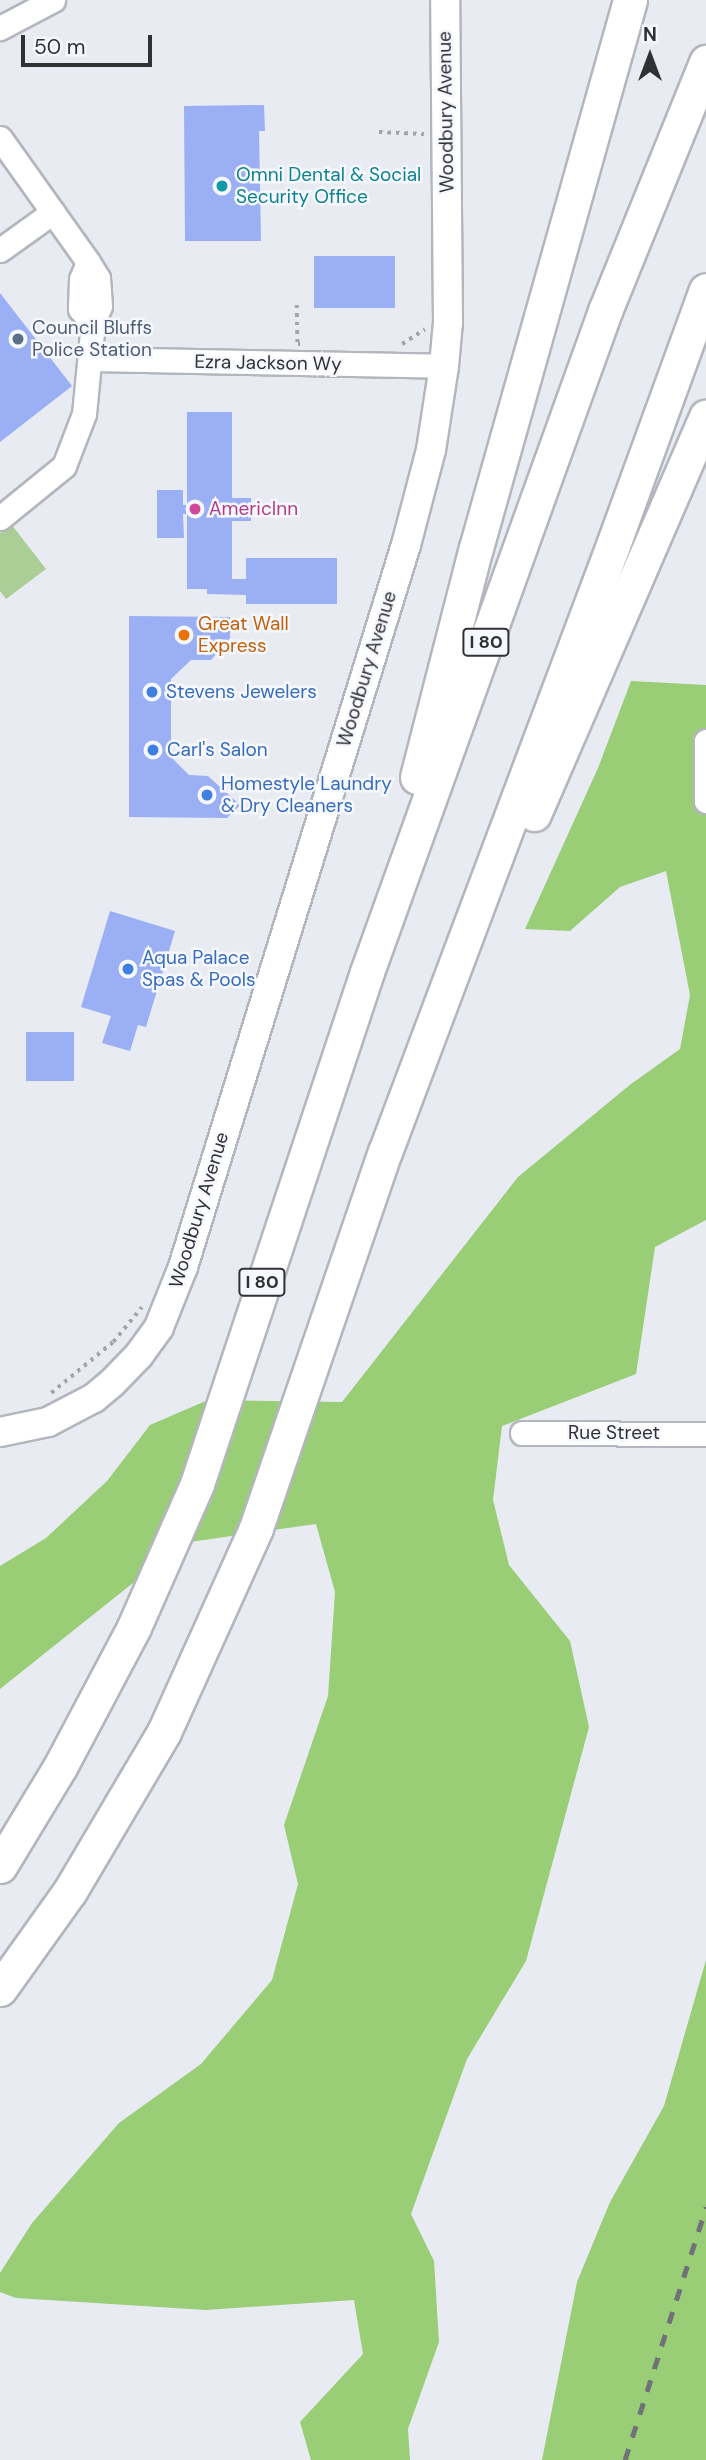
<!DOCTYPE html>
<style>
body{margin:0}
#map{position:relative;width:706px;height:2460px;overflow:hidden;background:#e8ebf2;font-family:"DM Sans",sans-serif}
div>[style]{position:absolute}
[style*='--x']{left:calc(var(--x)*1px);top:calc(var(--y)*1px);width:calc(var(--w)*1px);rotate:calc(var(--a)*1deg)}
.green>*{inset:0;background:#abcd96}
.forest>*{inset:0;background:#99cd76}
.building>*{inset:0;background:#9aaff4;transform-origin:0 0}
.path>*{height:3.5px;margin-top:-1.75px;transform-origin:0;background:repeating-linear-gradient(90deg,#a2a5aa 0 3.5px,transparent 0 8.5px)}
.roads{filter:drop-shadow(2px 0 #b3b6bd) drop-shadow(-2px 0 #b3b6bd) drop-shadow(0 2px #b3b6bd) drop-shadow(0 -2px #b3b6bd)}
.minor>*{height:23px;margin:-11.5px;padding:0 11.5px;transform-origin:11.5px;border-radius:11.5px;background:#fff}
.major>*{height:28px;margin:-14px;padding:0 14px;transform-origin:14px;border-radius:14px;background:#fff}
.highway>*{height:33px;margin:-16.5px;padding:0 16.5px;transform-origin:16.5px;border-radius:16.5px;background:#fff}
.rail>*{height:5px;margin-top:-2.5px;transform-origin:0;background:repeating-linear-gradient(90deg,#707276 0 12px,transparent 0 24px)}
.dots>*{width:19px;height:19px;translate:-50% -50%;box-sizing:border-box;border:4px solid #f6f8fe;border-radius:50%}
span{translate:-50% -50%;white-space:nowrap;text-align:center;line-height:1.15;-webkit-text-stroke:5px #f6f8fe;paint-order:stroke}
.shield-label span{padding:2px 5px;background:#f6f8fe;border:2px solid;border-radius:5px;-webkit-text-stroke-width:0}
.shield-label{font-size:18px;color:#303134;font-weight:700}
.street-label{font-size:19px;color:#303134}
.culture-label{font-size:19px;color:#0d838f}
.left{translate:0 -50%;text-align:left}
.service-label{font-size:19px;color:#4e5e75}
.hotel-label{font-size:19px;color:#b23c85}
.food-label{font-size:19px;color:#c56008}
.shop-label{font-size:19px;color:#366cbe}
.north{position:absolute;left:615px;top:21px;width:70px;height:70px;-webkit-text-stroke:5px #f6f8fe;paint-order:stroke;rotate:0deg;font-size:19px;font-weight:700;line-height:28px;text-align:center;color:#303134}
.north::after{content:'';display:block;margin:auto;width:24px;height:32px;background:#303134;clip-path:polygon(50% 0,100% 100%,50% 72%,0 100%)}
.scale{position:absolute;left:21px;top:35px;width:131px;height:32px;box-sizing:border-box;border:4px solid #303134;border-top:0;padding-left:9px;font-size:21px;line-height:24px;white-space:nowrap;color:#303134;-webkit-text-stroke:5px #f6f8fe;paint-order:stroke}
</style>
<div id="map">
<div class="green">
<i style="clip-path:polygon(11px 524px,46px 569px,6px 599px,0 591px,0 533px)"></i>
</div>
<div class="forest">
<i style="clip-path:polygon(631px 681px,706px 685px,706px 1220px,655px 1247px,636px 1374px,502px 1426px,493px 1500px,509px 1565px,570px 1641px,589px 1727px,526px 1961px,467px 2059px,411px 2214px,434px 2261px,439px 2342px,408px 2429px,410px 2460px,311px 2460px,300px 2422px,363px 2354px,354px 2300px,206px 2310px,16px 2298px,0 2292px,0 2273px,32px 2223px,119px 2123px,201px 2064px,272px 1980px,298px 1884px,284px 1825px,328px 1696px,335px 1592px,316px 1524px,190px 1542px,143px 1575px,0 1689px,0 1566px,46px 1538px,107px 1481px,150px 1425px,208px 1400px,342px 1402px,518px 1177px,631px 1084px,680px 1049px,690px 995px,666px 871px,620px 887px,570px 931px,525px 929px,598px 768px)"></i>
<i style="clip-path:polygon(706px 1960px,706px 2460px,542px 2460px,577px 2282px,610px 2202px,664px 2106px)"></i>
</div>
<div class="building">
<i style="clip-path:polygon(264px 105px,265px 131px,259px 131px,261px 241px,185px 241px,184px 106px)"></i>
<i style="left:395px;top:256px;width:52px;height:81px;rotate:90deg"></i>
<i style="clip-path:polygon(0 293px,72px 386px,0 442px)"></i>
<i style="clip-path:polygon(187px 412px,232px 412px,232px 498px,251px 498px,251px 521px,232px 521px,232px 579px,246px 579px,246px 558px,337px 558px,337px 604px,246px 604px,246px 595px,207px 594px,207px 589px,187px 589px,187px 514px,183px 514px,184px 538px,157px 538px,157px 490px,183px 490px,183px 505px,187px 505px)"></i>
<i style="clip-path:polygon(129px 616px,230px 617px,230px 638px,211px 660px,191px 660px,171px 679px,171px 757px,189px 775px,208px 776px,240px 805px,227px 818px,129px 817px)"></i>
<i style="clip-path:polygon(110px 911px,175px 931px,146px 1027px,138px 1025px,130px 1051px,102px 1043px,111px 1016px,81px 1007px)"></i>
<i style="left:74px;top:1032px;width:49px;height:48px;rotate:90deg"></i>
</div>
<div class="path">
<i style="--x:379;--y:132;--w:45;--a:2.5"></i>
<i style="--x:297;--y:305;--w:39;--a:89"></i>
<i style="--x:298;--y:344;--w:2;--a:0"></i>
<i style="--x:402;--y:344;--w:27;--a:-33"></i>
<i style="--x:51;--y:1393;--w:80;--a:-39.4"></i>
<i style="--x:113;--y:1342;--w:45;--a:-50.4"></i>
</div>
<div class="roads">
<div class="minor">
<i style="--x:0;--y:28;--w:60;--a:-27.8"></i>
<i style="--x:0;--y:138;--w:152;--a:54.6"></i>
<i style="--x:0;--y:250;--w:65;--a:-35.6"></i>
<i style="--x:91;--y:359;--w:353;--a:1.1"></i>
<i style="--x:0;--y:518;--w:82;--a:-39.1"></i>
<i style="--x:64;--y:466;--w:56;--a:-69"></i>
<i style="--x:84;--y:414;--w:91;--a:-84.4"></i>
<i style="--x:93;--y:323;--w:18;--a:-68"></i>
<i style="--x:100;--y:306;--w:28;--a:-94"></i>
<i style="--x:98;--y:278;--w:19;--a:-122"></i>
<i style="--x:88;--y:262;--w:18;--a:112"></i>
<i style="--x:81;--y:279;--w:30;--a:92"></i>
<i style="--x:80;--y:309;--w:19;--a:47"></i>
<i style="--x:706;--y:741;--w:60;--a:90"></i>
<i style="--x:522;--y:1433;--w:184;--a:0.3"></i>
</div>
<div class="major">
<i style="--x:0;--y:1432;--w:49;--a:-11.8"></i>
<i style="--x:48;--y:1422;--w:52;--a:-27.6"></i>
<i style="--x:94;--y:1398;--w:23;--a:-40"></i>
<i style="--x:112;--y:1383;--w:39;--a:-46"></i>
<i style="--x:139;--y:1355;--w:34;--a:-54"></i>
<i style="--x:159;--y:1327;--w:65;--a:-68.2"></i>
<i style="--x:183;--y:1267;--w:756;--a:-72.84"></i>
<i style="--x:406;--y:545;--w:98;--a:-75.3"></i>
<i style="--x:431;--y:450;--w:85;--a:-81.2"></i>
<i style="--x:444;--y:366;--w:44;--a:-84.8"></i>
<i style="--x:448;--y:322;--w:322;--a:-90.5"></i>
</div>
<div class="highway">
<i style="--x:417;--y:777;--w:236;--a:-75.6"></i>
<i style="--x:476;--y:548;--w:569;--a:-74.3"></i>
<i style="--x:534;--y:814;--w:433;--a:-66.6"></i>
<i style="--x:0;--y:1866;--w:116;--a:-58.8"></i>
<i style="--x:60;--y:1767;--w:158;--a:-62.1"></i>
<i style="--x:134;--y:1627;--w:156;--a:-66.2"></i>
<i style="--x:197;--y:1484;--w:539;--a:-71.63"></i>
<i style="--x:367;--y:972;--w:703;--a:-70.2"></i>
<i style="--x:605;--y:311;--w:269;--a:-67.9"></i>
<i style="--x:0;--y:1989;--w:120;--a:-54.5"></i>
<i style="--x:70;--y:1891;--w:185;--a:-59.4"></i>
<i style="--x:164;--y:1732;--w:224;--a:-65.7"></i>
<i style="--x:256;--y:1528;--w:398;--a:-71.1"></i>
<i style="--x:385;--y:1152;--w:648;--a:-69.41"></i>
<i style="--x:613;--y:545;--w:271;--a:-70"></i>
</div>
</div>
<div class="rail">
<i style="--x:625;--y:2460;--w:266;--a:-72.2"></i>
</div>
<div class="dots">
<i style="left:222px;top:186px;background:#0f9aa8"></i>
<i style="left:18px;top:339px;background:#5c6f8a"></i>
<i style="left:195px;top:509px;background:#d1479c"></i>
<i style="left:184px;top:635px;background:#e8710a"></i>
<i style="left:152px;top:692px;background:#3f7fe0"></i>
<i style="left:153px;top:750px;background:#3f7fe0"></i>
<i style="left:207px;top:795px;background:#3f7fe0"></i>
<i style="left:128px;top:969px;background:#3f7fe0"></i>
</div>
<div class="shield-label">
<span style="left:486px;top:642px">I 80</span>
<span style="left:262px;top:1282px">I 80</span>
</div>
<div class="street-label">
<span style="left:446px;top:112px;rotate:-91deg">Woodbury Avenue</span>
<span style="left:268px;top:363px;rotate:1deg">Ezra Jackson Wy</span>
<span style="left:367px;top:669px;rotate:-73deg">Woodbury Avenue</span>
<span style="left:199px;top:1210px;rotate:-73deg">Woodbury Avenue</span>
<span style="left:614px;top:1433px">Rue Street</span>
</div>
<div class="culture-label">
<span class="left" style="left:236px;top:186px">Omni Dental &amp; Social<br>Security Office</span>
</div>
<div class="service-label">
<span class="left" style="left:32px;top:339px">Council Bluffs<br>Police Station</span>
</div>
<div class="hotel-label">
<span class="left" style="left:209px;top:509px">AmericInn</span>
</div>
<div class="food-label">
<span class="left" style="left:198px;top:635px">Great Wall<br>Express</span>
</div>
<div class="shop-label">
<span class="left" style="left:166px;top:692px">Stevens Jewelers</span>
<span class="left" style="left:167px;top:750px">Carl's Salon</span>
<span class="left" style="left:221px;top:795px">Homestyle Laundry<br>&amp; Dry Cleaners</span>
<span class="left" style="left:142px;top:969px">Aqua Palace<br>Spas &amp; Pools</span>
</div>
<div class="north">N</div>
<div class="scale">50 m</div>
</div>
